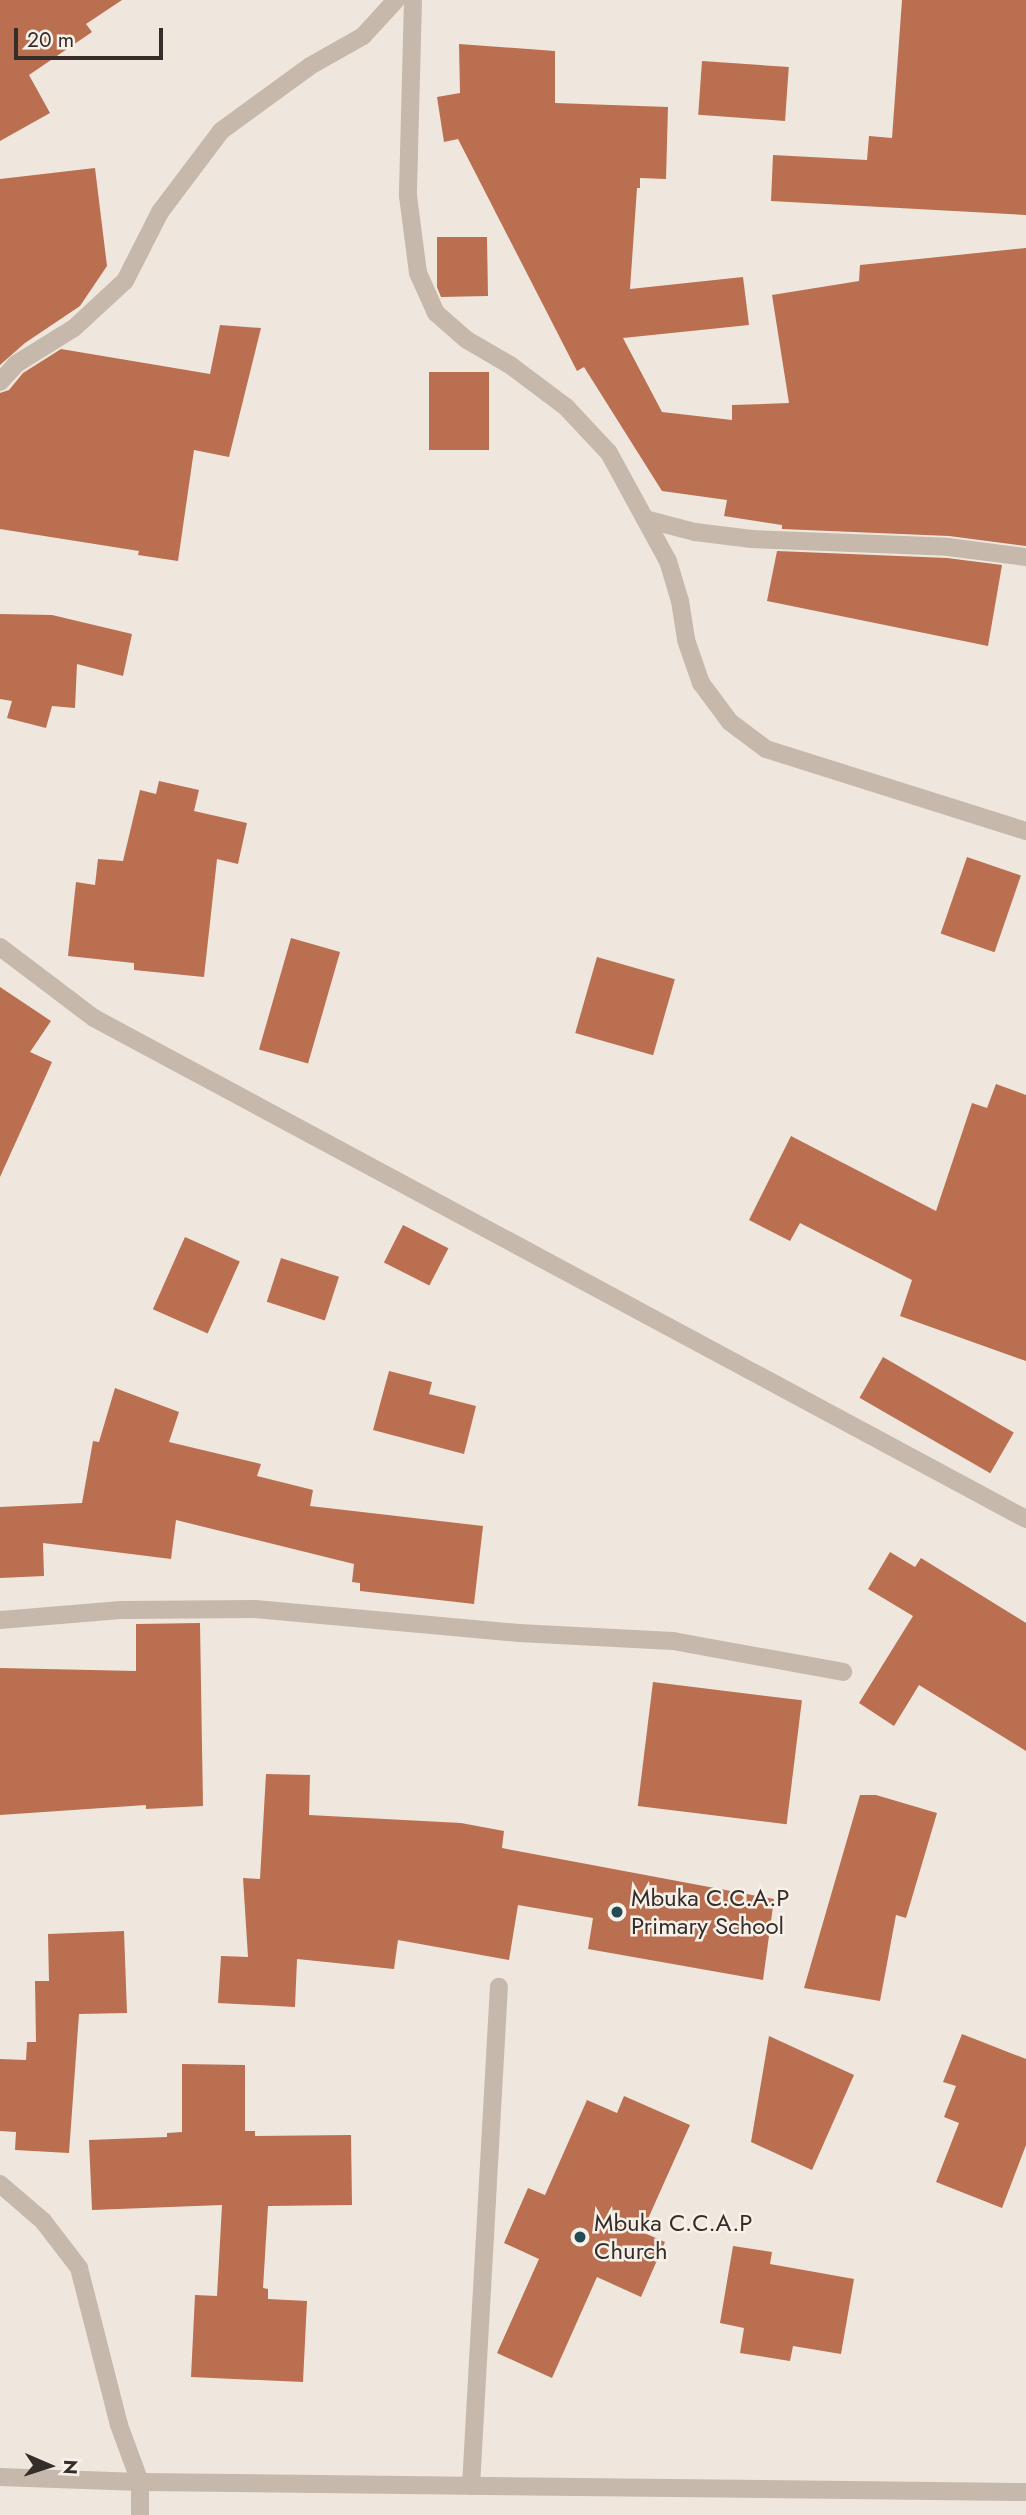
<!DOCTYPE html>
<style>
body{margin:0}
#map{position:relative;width:1026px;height:2515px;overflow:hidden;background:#efe7dd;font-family:Jost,sans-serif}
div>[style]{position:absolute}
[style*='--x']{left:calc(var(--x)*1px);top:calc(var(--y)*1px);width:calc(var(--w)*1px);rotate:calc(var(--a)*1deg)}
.building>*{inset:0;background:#ba6f50;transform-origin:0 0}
.lane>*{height:18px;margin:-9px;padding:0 9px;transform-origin:9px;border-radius:9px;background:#c6b8aa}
.street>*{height:18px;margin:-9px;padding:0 9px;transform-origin:9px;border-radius:9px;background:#c6b8aa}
.dots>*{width:19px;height:19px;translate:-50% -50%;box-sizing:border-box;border:4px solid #f8f1e9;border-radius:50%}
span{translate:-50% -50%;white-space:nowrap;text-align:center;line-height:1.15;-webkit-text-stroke:5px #f8f1e9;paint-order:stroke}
.poi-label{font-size:24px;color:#342d29}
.left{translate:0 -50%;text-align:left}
.north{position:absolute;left:14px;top:2431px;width:70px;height:70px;-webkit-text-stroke:5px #f8f1e9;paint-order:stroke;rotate:93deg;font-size:19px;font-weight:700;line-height:28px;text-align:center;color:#342d29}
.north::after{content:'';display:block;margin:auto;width:24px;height:32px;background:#342d29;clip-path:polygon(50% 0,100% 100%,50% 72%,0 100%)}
.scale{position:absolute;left:14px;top:28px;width:149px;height:32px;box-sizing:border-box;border:4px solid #342d29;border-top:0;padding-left:9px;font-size:21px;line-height:24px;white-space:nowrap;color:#342d29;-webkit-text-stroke:5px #f8f1e9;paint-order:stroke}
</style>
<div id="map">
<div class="building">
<i style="clip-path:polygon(0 0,122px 0,86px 24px,92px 32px,29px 75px,50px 113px,0 141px)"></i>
<i style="clip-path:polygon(902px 0,1026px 0,1026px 215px,771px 201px,773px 155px,867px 160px,869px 136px,892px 138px)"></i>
<i style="clip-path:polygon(459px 44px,555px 51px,555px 103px,668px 107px,666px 179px,640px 178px,640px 188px,637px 188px,630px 289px,743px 277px,749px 325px,623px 338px,662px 412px,732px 420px,732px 405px,789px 403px,772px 295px,859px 281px,860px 265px,1026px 248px,1026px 546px,949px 536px,782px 529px,782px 525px,724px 516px,727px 500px,662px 491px,584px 367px,577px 371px,458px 139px,444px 142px,437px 97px,460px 93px)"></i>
<i style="left:702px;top:61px;width:87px;height:54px;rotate:4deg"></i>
<i style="clip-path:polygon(95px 168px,107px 266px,80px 306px,25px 343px,0 365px,0 179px)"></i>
<i style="clip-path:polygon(437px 237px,487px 237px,488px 296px,441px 297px,437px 287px)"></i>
<i style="clip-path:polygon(220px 325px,261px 328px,229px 457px,194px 450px,178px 561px,138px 555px,139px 551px,0 529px,0 393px,9px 390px,23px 373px,61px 349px,210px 374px)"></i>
<i style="left:429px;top:372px;width:60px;height:78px"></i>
<i style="clip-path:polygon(777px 551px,947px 558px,1002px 565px,988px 646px,767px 601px)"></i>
<i style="clip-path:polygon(0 614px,52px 615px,132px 634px,123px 676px,77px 664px,75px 708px,52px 706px,46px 728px,7px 718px,12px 701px,0 699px)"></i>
<i style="clip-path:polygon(159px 781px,199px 790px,194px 811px,247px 823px,238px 864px,217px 859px,204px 977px,134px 970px,134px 963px,68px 956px,76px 882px,95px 885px,98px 859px,123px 861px,140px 790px,156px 794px)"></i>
<i style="left:967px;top:857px;width:57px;height:81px;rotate:19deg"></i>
<i style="left:291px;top:938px;width:51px;height:116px;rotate:16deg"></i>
<i style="left:597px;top:957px;width:81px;height:79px;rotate:16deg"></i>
<i style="clip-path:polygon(0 987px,51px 1021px,30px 1052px,52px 1062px,0 1177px)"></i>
<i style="clip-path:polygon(996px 1084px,1026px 1095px,1026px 1361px,900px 1316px,912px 1280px,800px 1223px,790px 1241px,749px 1220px,791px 1136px,936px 1211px,972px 1103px,987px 1108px)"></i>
<i style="left:403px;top:1225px;width:51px;height:42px;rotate:27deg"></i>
<i style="left:185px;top:1237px;width:60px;height:79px;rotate:24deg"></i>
<i style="left:281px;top:1258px;width:61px;height:46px;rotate:18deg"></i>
<i style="left:883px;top:1357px;width:151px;height:47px;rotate:30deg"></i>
<i style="clip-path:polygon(389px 1371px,432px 1382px,429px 1394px,476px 1406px,464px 1454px,373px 1430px)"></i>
<i style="clip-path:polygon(115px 1388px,179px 1412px,169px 1442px,261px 1464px,257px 1476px,313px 1490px,310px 1506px,483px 1526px,474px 1604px,360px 1591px,360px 1583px,352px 1582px,354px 1564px,176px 1520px,171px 1559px,43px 1543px,44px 1576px,0 1578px,0 1507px,82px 1503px,93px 1441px,99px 1442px)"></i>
<i style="clip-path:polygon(890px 1552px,915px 1567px,921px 1558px,1026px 1623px,1026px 1751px,919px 1685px,894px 1726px,859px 1703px,913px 1616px,868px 1589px)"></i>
<i style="clip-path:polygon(200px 1623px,203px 1806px,146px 1809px,146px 1805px,0 1815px,0 1668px,136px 1671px,136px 1624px)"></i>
<i style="left:653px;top:1682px;width:150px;height:125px;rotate:7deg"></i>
<i style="clip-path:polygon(266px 1774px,310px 1775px,309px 1815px,461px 1823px,504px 1831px,502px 1848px,774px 1899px,763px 1980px,588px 1949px,593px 1918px,518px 1905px,509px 1960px,398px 1940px,394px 1969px,297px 1959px,295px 2007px,218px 2003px,221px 1956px,248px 1957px,243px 1878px,260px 1879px)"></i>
<i style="clip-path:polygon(860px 1795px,876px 1795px,937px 1813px,906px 1918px,896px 1915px,880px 2001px,804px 1988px)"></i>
<i style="clip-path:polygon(124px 1931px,127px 2013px,79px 2014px,69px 2153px,15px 2150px,16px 2132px,0 2131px,0 2059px,26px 2060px,27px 2042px,36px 2042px,35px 1981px,49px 1981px,48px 1934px)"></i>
<i style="clip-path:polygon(962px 2034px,1026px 2059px,1026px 2145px,1002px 2208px,936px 2182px,959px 2123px,944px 2117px,956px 2086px,943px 2082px)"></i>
<i style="clip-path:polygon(769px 2036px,854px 2075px,812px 2170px,751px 2142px)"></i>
<i style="clip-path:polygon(182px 2064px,245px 2065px,245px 2131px,255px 2131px,255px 2136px,351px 2135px,352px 2205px,268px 2206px,263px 2288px,268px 2289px,268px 2299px,307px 2301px,303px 2382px,191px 2377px,195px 2295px,217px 2296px,222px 2205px,92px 2210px,89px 2140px,167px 2137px,167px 2133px,182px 2132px)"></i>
<i style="clip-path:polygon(624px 2096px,690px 2125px,642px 2232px,665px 2242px,641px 2297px,597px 2277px,552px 2378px,497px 2353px,539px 2259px,504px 2243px,528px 2188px,545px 2195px,587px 2100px,617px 2113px)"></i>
<i style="clip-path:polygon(733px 2246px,772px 2252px,770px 2264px,854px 2279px,841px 2354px,793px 2346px,790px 2361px,740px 2353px,744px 2328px,720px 2323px)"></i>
</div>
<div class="lane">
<i style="--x:471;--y:2486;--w:500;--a:-86.8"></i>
</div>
<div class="street">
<i style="--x:413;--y:0;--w:196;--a:91.5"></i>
<i style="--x:408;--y:196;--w:78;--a:82.6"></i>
<i style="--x:418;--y:273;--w:44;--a:65.8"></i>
<i style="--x:436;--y:313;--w:41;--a:41.1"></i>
<i style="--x:467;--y:340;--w:50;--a:30.2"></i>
<i style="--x:510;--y:365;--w:70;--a:36.9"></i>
<i style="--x:566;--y:407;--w:63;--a:46.9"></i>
<i style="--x:609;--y:453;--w:123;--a:61.4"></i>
<i style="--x:668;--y:561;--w:42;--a:73.3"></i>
<i style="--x:680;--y:601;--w:39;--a:81"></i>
<i style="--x:686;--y:640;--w:46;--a:70.8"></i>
<i style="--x:701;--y:683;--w:49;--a:53.4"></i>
<i style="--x:730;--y:722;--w:45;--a:36.9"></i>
<i style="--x:766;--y:749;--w:273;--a:17.5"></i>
<i style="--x:0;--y:382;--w:24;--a:-48"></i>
<i style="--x:16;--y:364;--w:68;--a:-31.8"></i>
<i style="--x:74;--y:328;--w:69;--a:-42.7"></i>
<i style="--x:125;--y:281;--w:77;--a:-63.1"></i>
<i style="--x:160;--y:212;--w:101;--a:-53"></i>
<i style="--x:221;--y:131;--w:110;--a:-36.1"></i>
<i style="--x:310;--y:66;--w:61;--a:-29.5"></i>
<i style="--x:363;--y:36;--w:49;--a:-47.5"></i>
<i style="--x:645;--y:519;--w:52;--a:14.6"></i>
<i style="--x:695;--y:532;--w:57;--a:7"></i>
<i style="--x:752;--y:539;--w:196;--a:2.3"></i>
<i style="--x:948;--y:547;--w:79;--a:7.3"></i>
<i style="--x:0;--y:947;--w:118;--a:37.1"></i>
<i style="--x:94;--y:1018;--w:1058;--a:28.26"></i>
<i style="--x:0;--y:1620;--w:121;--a:-4.7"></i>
<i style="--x:121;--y:1610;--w:134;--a:-0.4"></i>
<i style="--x:255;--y:1609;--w:265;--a:5.2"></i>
<i style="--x:519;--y:1633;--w:154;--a:3"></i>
<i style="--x:673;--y:1641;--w:173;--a:10.3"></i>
<i style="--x:0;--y:2184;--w:57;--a:40.7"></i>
<i style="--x:43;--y:2221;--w:59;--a:52.5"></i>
<i style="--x:79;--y:2268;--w:162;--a:75.7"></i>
<i style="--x:119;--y:2425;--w:61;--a:69.8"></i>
<i style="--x:140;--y:2482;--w:33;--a:90"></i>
<i style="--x:0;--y:2477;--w:140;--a:2"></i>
<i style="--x:140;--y:2482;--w:886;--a:0.65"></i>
</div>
<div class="dots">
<i style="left:617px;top:1912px;background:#224c52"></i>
<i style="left:580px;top:2237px;background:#224c52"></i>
</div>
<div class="poi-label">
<span class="left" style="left:631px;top:1912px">Mbuka C.C.A.P<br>Primary School</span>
<span class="left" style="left:594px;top:2237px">Mbuka C.C.A.P<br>Church</span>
</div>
<div class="north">N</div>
<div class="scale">20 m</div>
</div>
